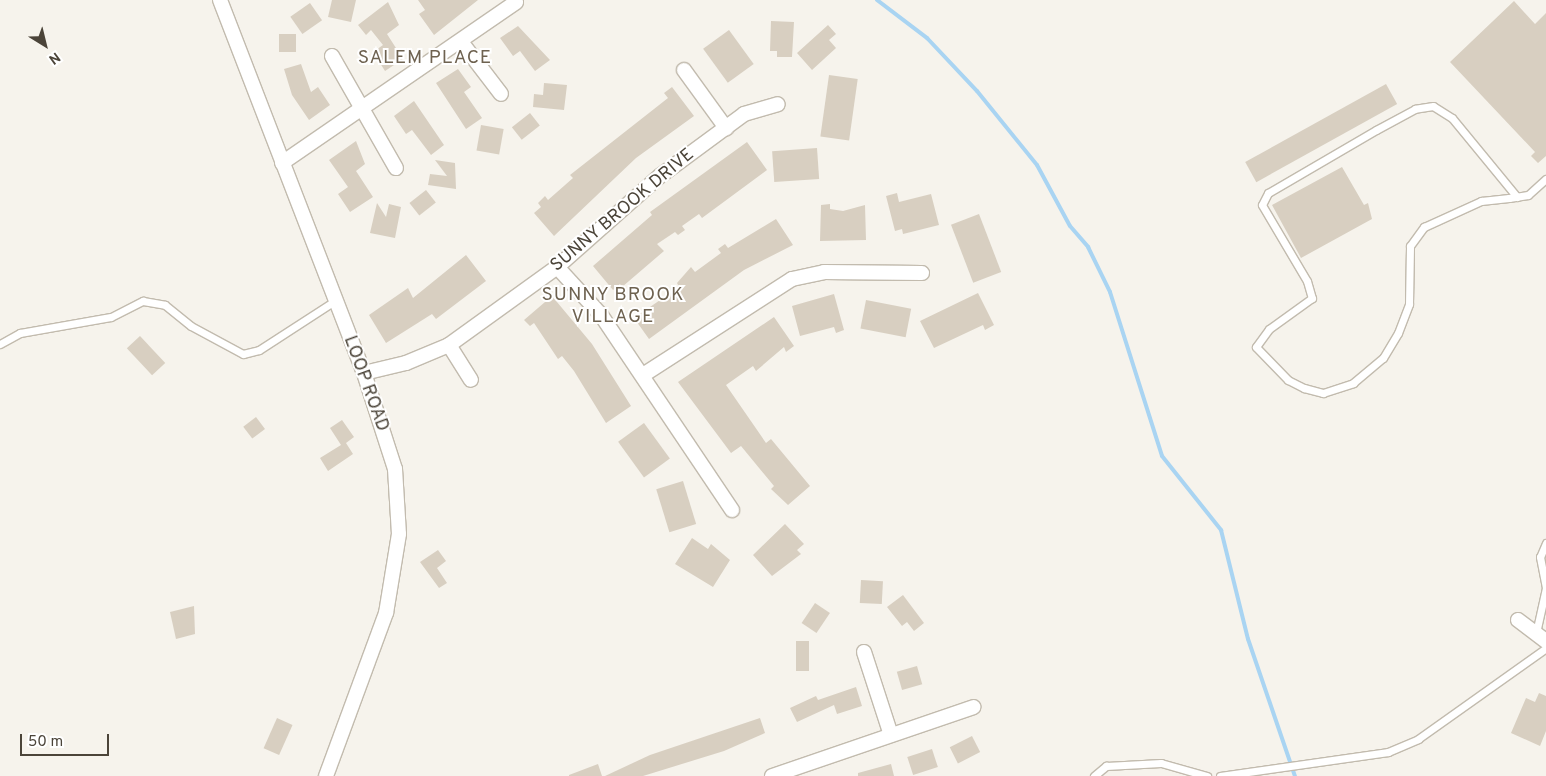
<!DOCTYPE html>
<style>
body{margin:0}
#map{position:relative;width:1546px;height:776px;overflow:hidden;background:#f6f3ec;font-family:Overpass,sans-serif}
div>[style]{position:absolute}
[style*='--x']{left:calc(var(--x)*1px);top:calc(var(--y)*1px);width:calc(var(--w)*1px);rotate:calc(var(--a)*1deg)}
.stream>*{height:4px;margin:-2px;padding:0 2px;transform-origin:2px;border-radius:2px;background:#a9d4f2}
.building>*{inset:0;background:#d8cfc1;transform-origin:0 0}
.roads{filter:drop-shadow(1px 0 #c2bbae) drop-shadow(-1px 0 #c2bbae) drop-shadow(0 1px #c2bbae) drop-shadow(0 -1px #c2bbae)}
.lane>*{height:7px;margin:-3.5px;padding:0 3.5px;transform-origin:3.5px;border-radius:3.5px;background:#fff}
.street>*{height:14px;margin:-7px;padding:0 7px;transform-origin:7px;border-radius:7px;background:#fff}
span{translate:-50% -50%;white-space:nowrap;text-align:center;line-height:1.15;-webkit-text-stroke:4px #fff;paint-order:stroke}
.street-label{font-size:18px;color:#4b4439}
.neighbourhood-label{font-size:19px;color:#6e6250;letter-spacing:1px}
.north{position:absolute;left:20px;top:20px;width:50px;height:50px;-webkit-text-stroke:4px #fff;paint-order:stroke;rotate:144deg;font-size:14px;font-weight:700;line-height:20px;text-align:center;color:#4b4439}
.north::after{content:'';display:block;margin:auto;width:18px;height:22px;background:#4b4439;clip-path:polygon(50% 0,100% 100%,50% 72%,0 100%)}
.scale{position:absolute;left:20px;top:734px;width:89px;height:22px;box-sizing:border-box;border:2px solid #4b4439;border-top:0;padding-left:6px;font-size:15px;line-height:18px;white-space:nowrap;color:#4b4439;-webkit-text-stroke:4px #fff;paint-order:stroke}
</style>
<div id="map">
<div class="stream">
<i style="--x:877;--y:0;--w:63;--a:37.2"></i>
<i style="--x:927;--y:38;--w:73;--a:46.7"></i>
<i style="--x:977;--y:91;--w:95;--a:51"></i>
<i style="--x:1037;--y:165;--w:69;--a:61.6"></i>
<i style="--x:1070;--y:226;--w:28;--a:49"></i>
<i style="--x:1088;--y:247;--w:50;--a:63.9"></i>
<i style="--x:1110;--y:292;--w:172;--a:72.4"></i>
<i style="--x:1162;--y:456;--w:95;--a:51.4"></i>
<i style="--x:1221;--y:530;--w:112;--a:76.1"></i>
<i style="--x:1248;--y:639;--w:145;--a:71.1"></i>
</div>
<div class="building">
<i style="clip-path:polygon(332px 0,356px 0,351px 22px,328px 17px)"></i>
<i style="clip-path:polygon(418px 0,478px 0,434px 35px,419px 14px,425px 10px)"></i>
<i style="clip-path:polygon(1514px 1px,1535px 24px,1546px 13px,1546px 156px,1538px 163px,1531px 156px,1535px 152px,1450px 62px)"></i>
<i style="clip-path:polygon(388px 2px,399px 25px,387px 34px,403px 59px,385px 71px,373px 52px,383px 45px,371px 30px,366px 35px,358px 25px)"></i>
<i style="left:310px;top:3px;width:21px;height:24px;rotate:55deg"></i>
<i style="clip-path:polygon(771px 21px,794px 22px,792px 57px,777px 57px,777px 51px,770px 51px)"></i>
<i style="clip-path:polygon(828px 25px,836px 34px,829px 40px,836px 48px,812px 70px,797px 53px)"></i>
<i style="clip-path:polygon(518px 26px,550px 60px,535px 71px,520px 51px,513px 56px,500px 38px)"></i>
<i style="left:729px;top:30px;width:42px;height:32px;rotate:54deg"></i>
<i style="left:279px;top:34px;width:17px;height:18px"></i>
<i style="clip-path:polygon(301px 64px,311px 92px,318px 87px,330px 105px,309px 120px,292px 95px,284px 69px)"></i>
<i style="clip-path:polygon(458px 69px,471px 87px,464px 92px,482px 118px,466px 129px,436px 83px)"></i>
<i style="left:829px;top:75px;width:29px;height:62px;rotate:8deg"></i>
<i style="clip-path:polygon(544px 83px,567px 85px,564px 110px,533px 107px,534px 94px,543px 95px)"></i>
<i style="left:1386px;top:84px;width:23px;height:161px;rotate:61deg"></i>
<i style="clip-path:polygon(672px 87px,694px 116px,636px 158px,554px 236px,534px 213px,541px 207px,538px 203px,545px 196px,548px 200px,573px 178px,570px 175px,668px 98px,664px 93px)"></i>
<i style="clip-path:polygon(414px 101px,444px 145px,431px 155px,412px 130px,406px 134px,394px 116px)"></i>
<i style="left:530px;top:113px;width:16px;height:23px;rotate:52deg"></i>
<i style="left:481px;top:125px;width:23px;height:26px;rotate:10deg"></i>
<i style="clip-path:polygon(356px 141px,365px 164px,356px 171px,373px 197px,350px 212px,338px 194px,348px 187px,329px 160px)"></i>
<i style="clip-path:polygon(747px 142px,767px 170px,702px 218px,699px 214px,682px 226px,685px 230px,678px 235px,675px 232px,657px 244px,664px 251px,622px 287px,620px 284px,613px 290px,593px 266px,652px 215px,650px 212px)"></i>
<i style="left:817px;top:148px;width:31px;height:45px;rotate:86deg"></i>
<i style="clip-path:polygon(435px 160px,455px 163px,456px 189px,428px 185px,430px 174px,447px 176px)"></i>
<i style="clip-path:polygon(1342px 167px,1364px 205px,1368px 203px,1372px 219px,1301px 258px,1272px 205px)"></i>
<i style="left:426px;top:190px;width:16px;height:21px;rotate:52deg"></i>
<i style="clip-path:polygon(897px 193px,899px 202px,931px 194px,939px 225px,903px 234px,902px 229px,895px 231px,886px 196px)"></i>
<i style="clip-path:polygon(377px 203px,386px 217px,389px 204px,401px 207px,395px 238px,370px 233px)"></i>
<i style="clip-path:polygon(830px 204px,830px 209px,843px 211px,865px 205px,866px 240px,820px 241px,821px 205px)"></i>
<i style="left:979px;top:214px;width:62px;height:30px;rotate:69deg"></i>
<i style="clip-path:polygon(776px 219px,793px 245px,744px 270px,649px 339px,634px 318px,679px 287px,677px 283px,691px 267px,695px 272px,721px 253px,718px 249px,725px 244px,728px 248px)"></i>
<i style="clip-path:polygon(466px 255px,486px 281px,436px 319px,432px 314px,386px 343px,369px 315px,408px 288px,413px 298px)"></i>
<i style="clip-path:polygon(978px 293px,994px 325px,985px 330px,983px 325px,934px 348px,920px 321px)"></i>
<i style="clip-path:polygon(834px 294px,844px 330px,836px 333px,834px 327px,800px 336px,792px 306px)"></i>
<i style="clip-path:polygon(552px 296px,592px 344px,631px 406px,606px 423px,574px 371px,562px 356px,558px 359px,534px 323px,530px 326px,524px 320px)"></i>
<i style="left:866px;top:300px;width:46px;height:29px;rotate:11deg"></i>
<i style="clip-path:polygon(774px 317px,794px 346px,786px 352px,784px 347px,756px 371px,753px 366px,726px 385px,766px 443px,771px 439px,810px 486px,788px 505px,771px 489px,774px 486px,741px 446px,731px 453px,678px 382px)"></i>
<i style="left:140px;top:336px;width:37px;height:18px;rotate:47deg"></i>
<i style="left:256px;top:417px;width:15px;height:16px;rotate:53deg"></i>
<i style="clip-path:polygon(342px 420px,354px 437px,346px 443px,353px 454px,328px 471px,320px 458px,341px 445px,330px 428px)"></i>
<i style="left:644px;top:423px;width:44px;height:32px;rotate:54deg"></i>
<i style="left:683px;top:481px;width:45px;height:28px;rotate:73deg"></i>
<i style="clip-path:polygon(785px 524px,804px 544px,797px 550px,801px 554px,772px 576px,753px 555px)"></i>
<i style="clip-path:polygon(692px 538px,708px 549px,711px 544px,730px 560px,713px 587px,675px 564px)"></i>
<i style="clip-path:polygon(438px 550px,446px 561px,437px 568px,447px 583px,439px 588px,420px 562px)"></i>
<i style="left:861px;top:580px;width:22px;height:23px;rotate:3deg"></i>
<i style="clip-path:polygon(903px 595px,924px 623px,914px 631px,907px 622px,902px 626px,887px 607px)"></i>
<i style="left:815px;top:603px;width:18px;height:24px;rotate:34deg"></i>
<i style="clip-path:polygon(194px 606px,195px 634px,176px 639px,170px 612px)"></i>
<i style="left:796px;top:641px;width:13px;height:30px"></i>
<i style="left:917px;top:666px;width:19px;height:21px;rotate:74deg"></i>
<i style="clip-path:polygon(856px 687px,862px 706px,837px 714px,834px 705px,797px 722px,790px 708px,816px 696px,818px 700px)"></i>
<i style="clip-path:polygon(1539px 693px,1546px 696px,1546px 731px,1540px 746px,1511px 733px,1526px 698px,1535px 702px)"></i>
<i style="left:277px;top:718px;width:17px;height:33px;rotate:24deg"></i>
<i style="clip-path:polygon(760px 718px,765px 733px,724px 751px,643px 776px,605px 776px,650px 755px)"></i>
<i style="left:972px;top:736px;width:18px;height:25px;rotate:63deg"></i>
<i style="left:932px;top:749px;width:19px;height:26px;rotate:72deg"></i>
<i style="clip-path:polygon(598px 764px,602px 776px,569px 776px,569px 775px)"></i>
<i style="clip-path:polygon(891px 764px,894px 776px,858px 776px,858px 773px)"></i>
</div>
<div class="roads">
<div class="lane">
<i style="--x:1517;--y:197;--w:102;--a:-129.4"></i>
<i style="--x:1452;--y:118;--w:22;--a:-148"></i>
<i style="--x:1433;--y:106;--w:18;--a:171"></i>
<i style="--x:1415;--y:109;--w:44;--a:151.7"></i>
<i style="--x:1376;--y:130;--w:125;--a:149.7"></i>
<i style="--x:1268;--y:193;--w:13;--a:117"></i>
<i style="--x:1262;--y:205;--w:88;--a:59.4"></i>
<i style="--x:1307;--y:281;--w:18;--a:74"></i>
<i style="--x:1312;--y:298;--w:53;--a:144.2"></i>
<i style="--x:1269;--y:329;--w:22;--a:126"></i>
<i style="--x:1256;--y:347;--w:46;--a:45.9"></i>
<i style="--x:1288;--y:380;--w:18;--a:27"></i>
<i style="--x:1304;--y:388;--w:20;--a:15"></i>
<i style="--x:1323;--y:393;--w:32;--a:-18"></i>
<i style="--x:1353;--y:383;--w:39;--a:-40"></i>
<i style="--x:1383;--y:358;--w:29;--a:-59"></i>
<i style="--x:1398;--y:333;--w:31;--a:-69"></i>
<i style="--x:1409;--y:304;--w:58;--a:-89"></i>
<i style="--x:1410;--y:246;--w:24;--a:-54"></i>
<i style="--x:1424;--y:227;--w:63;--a:-24.5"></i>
<i style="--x:1481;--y:201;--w:28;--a:-6"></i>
<i style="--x:1509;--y:198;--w:19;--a:-9"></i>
<i style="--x:1528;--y:195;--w:24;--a:-42"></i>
<i style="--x:0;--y:344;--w:23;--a:-29"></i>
<i style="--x:20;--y:333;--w:92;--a:-10"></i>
<i style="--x:111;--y:317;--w:36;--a:-27"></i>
<i style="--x:143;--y:301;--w:22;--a:10"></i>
<i style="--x:165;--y:305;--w:33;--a:39"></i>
<i style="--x:191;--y:326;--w:59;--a:28.3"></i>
<i style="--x:243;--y:354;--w:16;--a:-14"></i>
<i style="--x:259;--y:350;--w:88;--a:-33"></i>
<i style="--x:1546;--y:543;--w:15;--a:113"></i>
<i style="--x:1540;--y:557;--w:31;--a:79"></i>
<i style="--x:1536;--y:633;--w:46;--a:-77.5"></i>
<i style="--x:1094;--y:776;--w:16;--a:-40"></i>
<i style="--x:1106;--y:766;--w:55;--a:-3.1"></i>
<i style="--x:1161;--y:763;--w:48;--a:15.8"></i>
<i style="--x:1220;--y:776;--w:170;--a:-8.1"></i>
<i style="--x:1388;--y:752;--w:33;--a:-23"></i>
<i style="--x:1418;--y:739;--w:157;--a:-35.4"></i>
</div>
<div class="street">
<i style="--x:220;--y:0;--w:400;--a:68.9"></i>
<i style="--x:364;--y:373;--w:101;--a:72.1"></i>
<i style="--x:395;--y:469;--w:65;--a:86.5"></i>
<i style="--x:399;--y:534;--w:80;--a:99.3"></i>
<i style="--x:386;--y:613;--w:174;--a:110.2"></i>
<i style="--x:462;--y:43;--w:64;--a:52.6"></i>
<i style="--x:332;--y:56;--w:129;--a:60.3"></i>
<i style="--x:684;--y:70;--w:72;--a:54.1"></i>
<i style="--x:282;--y:163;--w:284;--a:-34.5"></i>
<i style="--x:557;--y:267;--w:65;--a:47.5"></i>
<i style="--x:601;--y:315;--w:235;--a:56.1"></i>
<i style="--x:449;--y:345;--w:41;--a:57.8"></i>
<i style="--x:364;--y:373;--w:43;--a:-13.4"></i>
<i style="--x:406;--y:363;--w:47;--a:-22.7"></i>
<i style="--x:449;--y:345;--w:133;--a:-35.8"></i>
<i style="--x:557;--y:267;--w:137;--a:-41.5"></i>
<i style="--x:660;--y:176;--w:104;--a:-36.4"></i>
<i style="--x:744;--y:114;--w:35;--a:-16"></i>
<i style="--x:643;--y:375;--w:177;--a:-32.8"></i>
<i style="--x:792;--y:279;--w:33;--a:-12"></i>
<i style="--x:824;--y:272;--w:98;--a:0.6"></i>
<i style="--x:1518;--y:620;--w:35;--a:37"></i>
<i style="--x:864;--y:652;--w:87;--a:72"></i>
<i style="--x:772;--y:776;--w:213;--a:-18.9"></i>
</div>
</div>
<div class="street-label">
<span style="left:623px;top:211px;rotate:-40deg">SUNNY BROOK DRIVE</span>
<span style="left:365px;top:384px;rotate:70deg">LOOP ROAD</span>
</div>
<div class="neighbourhood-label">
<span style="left:425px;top:59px">SALEM PLACE</span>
<span style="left:613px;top:307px">SUNNY BROOK<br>VILLAGE</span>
</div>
<div class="north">N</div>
<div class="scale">50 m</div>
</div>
